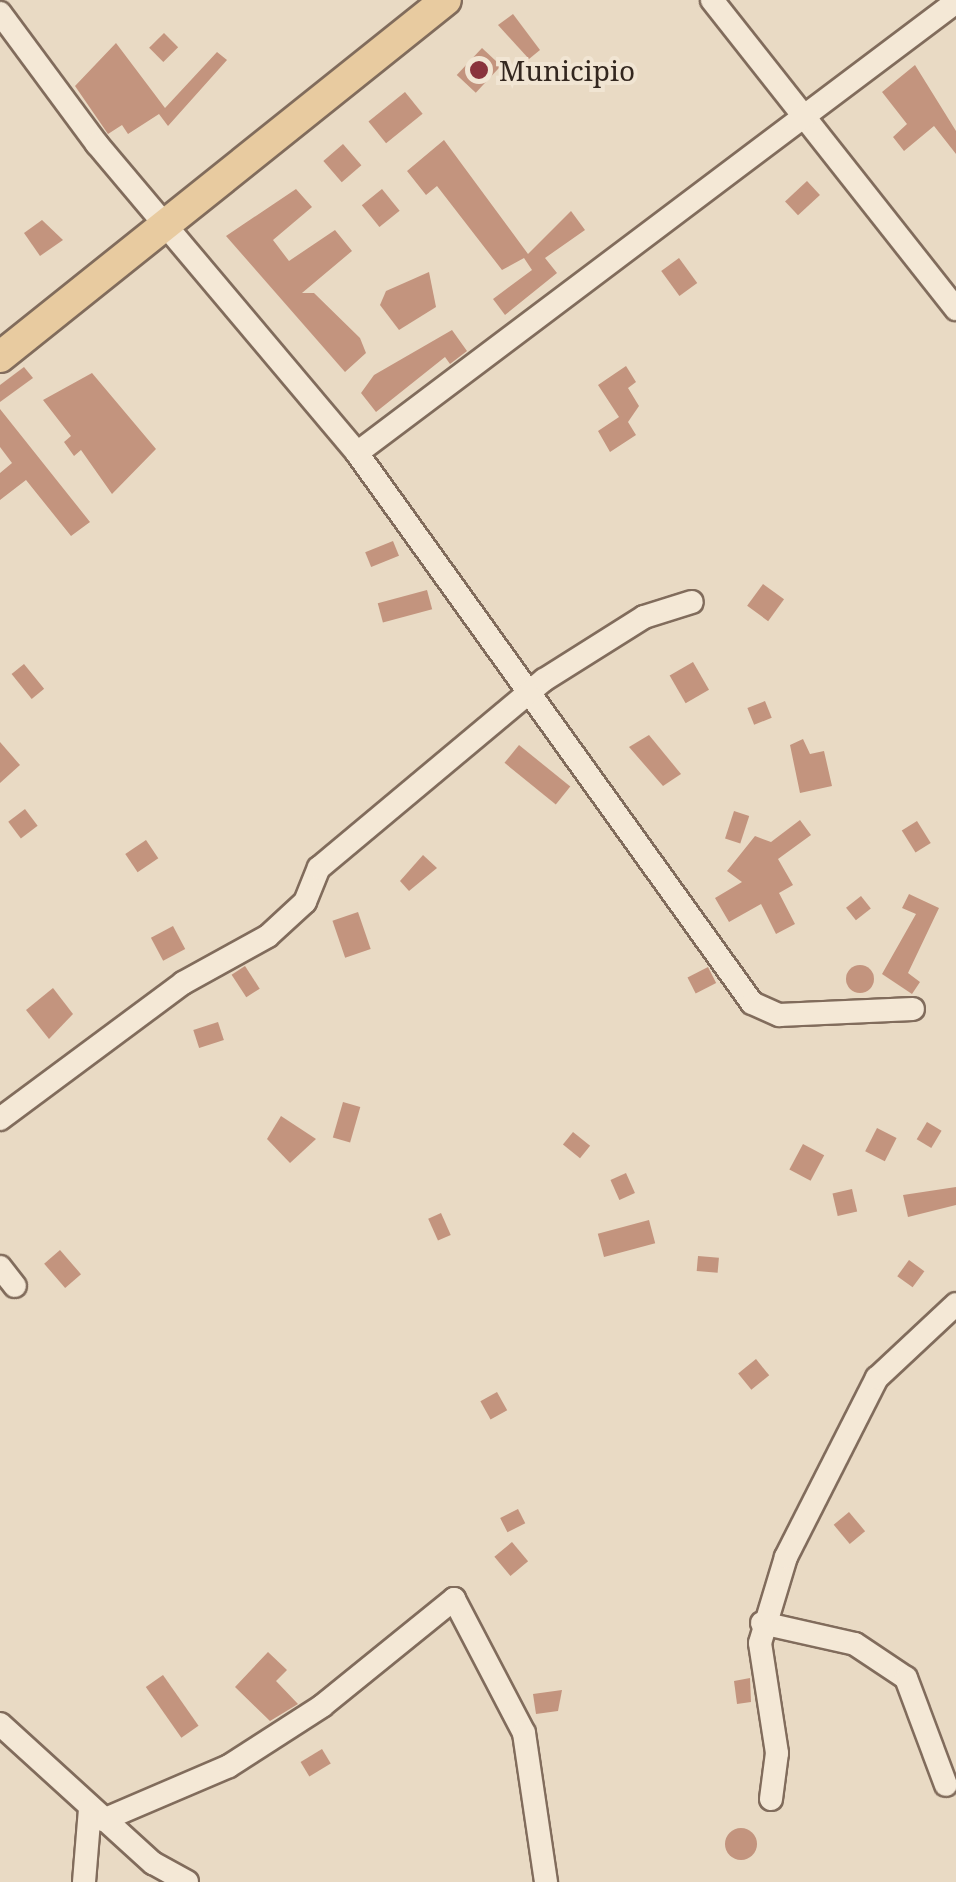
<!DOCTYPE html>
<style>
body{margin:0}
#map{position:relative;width:956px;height:1882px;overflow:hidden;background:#e9dac4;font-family:"Noto Serif",serif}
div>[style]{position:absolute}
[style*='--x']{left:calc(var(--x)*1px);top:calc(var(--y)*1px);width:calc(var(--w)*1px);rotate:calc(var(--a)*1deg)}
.building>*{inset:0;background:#c3947e;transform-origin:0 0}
.round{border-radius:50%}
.roads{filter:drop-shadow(2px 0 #816c5c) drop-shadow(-2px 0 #816c5c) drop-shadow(0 2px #816c5c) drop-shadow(0 -2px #816c5c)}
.minor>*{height:22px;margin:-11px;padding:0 11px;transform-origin:11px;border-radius:11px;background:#f4e8d6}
.major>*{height:30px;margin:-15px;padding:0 15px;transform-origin:15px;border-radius:15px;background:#e8cba0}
.dots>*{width:28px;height:28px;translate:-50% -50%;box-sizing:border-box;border:5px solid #f1e5d3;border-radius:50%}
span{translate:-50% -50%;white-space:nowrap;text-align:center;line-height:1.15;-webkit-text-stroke:8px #f1e5d3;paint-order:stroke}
.poi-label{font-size:28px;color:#33271f}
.left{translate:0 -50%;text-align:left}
</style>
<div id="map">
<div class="building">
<i style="clip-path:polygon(513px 14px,540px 50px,529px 59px,498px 25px)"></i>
<i style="left:164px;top:33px;width:20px;height:21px;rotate:45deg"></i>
<i style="clip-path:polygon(116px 43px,165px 108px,217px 52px,227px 60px,168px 126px,159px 114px,128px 134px,122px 125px,108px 134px,75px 86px)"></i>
<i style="left:482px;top:48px;width:26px;height:37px;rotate:43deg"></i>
<i style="clip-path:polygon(915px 65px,956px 131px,956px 154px,934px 126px,904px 151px,893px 137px,907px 124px,882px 92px)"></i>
<i style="left:405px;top:92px;width:28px;height:47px;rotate:51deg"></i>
<i style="clip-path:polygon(444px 140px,528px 254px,571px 211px,585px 230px,545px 258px,557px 273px,505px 315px,493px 299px,532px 270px,524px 258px,502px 270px,437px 186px,426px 195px,407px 171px)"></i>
<i style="left:343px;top:144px;width:28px;height:26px;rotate:49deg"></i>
<i style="left:807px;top:181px;width:19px;height:30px;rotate:47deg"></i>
<i style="clip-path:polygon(296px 189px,312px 207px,273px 240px,289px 261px,335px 230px,352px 251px,302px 293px,314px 293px,360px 338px,366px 353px,345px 372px,226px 236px)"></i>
<i style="left:382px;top:189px;width:28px;height:26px;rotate:51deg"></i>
<i style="clip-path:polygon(42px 220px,63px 240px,40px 256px,24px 233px)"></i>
<i style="left:679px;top:258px;width:31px;height:22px;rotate:54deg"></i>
<i style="clip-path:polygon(429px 272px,436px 307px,399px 330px,380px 305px,386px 291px)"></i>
<i style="clip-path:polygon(452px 330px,467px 351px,450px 364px,445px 357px,376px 412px,361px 393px,374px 375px)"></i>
<i style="clip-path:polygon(626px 366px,636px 382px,628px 388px,639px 406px,628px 422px,636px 435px,610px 452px,598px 431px,619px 417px,598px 385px)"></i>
<i style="clip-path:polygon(24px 367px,33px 378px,0 402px,0 385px)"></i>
<i style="clip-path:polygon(92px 373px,156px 449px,112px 494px,81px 450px,74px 456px,64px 442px,71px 436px,43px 400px)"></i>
<i style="clip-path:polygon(0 409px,90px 522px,71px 536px,26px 480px,0 500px,0 473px,12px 463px,0 447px)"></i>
<i style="left:393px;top:541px;width:16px;height:30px;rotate:68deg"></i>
<i style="left:763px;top:584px;width:26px;height:27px;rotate:36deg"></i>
<i style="left:427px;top:590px;width:20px;height:51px;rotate:75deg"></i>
<i style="left:693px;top:662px;width:32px;height:27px;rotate:60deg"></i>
<i style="left:24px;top:664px;width:32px;height:16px;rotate:51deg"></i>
<i style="left:765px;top:701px;width:18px;height:19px;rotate:68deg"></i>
<i style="clip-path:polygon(649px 735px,681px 774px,663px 786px,629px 747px)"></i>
<i style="clip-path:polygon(803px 739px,810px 754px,824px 751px,832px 786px,800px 793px,790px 745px)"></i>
<i style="clip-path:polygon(0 742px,20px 765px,0 783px)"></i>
<i style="left:519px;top:745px;width:66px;height:23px;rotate:39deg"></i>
<i style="left:25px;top:809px;width:21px;height:21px;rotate:53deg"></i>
<i style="left:734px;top:811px;width:16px;height:29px;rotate:18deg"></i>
<i style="clip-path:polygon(800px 820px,811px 835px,778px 859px,793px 885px,779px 893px,795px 924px,776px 934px,761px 904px,729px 922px,715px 898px,742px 882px,727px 871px,755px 836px,771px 842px)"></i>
<i style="left:917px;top:821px;width:26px;height:18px;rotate:58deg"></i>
<i style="left:146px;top:840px;width:22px;height:25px;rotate:56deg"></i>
<i style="clip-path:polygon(423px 855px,437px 868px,409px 891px,400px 881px)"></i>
<i style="clip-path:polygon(909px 894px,939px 908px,908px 973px,920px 982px,912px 994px,882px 974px,916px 914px,902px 908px)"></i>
<i style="left:861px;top:896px;width:16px;height:19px;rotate:52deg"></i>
<i style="left:358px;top:912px;width:39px;height:27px;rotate:71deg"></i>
<i style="left:173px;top:926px;width:26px;height:25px;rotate:62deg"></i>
<i class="round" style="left:846px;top:965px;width:28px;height:28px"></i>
<i style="left:245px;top:966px;width:27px;height:16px;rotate:57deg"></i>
<i style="left:708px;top:967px;width:18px;height:23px;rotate:63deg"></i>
<i style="clip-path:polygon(53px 988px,73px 1014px,49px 1039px,26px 1010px)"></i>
<i style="left:218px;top:1022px;width:19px;height:26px;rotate:72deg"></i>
<i style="left:343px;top:1102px;width:18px;height:37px;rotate:16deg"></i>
<i style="clip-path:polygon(281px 1116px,316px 1139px,290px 1163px,267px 1139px)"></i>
<i style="left:927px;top:1122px;width:17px;height:20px;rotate:31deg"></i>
<i style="left:877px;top:1128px;width:22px;height:26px;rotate:27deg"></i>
<i style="left:573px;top:1132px;width:22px;height:16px;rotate:39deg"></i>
<i style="left:803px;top:1144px;width:24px;height:29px;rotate:28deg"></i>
<i style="left:626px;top:1173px;width:22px;height:17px;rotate:66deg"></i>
<i style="clip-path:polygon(956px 1187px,956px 1205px,908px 1217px,903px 1195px)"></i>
<i style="left:852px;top:1189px;width:23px;height:20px;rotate:77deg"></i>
<i style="left:441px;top:1213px;width:24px;height:14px;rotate:66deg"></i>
<i style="left:649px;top:1220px;width:24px;height:53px;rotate:75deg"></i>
<i style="left:60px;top:1250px;width:32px;height:21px;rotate:49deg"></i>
<i style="left:698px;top:1256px;width:21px;height:15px;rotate:5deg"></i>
<i style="left:909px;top:1260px;width:19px;height:20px;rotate:36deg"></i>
<i style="left:756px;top:1359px;width:21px;height:23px;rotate:51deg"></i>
<i style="left:497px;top:1392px;width:21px;height:19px;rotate:61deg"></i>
<i style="left:518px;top:1509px;width:16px;height:20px;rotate:63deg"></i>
<i style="left:849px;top:1512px;width:25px;height:20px;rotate:50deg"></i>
<i style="left:512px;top:1542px;width:25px;height:23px;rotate:50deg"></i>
<i style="clip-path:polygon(268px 1652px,287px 1670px,276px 1681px,298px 1704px,270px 1721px,235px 1687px)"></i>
<i style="left:163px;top:1675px;width:62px;height:21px;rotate:55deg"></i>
<i style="clip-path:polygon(750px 1678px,751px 1702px,737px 1704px,734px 1681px)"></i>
<i style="clip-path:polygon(562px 1690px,558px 1711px,536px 1714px,533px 1694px)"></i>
<i style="left:322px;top:1749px;width:17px;height:25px;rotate:59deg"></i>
<i class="round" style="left:725px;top:1828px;width:32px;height:32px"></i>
</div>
<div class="roads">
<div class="minor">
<i style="--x:712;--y:0;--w:394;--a:51.7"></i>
<i style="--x:0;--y:13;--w:163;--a:53.5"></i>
<i style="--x:97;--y:144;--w:404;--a:49.9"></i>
<i style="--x:357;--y:453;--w:677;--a:54.31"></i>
<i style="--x:752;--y:1003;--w:30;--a:24"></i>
<i style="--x:779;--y:1015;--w:134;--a:-2.6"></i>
<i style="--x:357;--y:453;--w:750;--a:-36.98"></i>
<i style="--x:0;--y:1119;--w:228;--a:-36.6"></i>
<i style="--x:183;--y:983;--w:97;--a:-28.9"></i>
<i style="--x:268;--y:936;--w:50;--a:-42.6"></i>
<i style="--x:305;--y:902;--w:37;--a:-68"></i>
<i style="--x:319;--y:868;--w:293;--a:-39.9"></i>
<i style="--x:544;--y:680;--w:118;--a:-32.2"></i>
<i style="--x:644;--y:617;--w:50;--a:-17.4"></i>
<i style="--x:0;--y:1267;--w:24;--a:52"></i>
<i style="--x:762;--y:1623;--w:95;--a:12.7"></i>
<i style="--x:855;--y:1644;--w:61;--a:33.7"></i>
<i style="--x:906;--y:1678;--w:114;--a:69.5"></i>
<i style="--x:0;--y:1724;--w:207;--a:42.3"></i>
<i style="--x:153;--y:1863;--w:39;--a:29"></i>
<i style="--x:771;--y:1799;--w:46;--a:-82.6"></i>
<i style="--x:777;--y:1753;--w:111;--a:-98.8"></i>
<i style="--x:760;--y:1643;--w:90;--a:-73.2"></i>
<i style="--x:786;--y:1557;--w:201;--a:-63.1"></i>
<i style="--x:877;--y:1378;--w:108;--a:-43.1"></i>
<i style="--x:103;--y:1820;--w:137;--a:-23.2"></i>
<i style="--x:229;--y:1766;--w:111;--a:-32.8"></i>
<i style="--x:322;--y:1706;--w:170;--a:-39"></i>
<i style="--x:454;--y:1599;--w:151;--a:62.4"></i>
<i style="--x:524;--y:1733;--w:151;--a:81.6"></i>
<i style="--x:84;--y:1882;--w:73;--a:-85.3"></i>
</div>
<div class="major">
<i style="--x:0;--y:357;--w:571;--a:-38.68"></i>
</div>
</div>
<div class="dots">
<i style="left:479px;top:70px;background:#89333c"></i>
</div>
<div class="poi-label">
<span class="left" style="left:499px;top:70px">Municipio</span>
</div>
</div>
